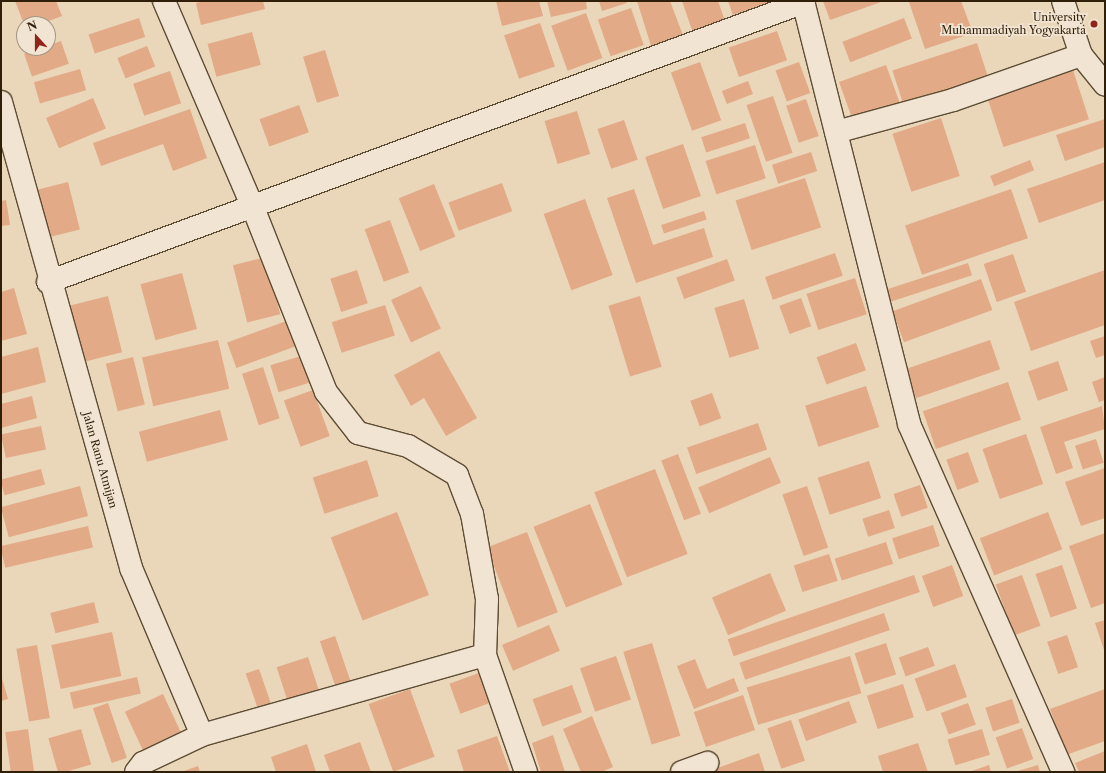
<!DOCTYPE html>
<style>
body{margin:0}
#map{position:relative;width:1106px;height:773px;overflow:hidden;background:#ead6b9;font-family:"Libre Caslon Text",serif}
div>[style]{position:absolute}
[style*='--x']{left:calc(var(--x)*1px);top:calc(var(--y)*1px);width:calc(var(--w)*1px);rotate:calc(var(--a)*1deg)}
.building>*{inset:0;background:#e3aa87;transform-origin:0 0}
.roads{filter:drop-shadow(1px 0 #5e4d35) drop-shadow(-1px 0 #5e4d35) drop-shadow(0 1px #5e4d35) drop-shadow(0 -1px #5e4d35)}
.minor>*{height:22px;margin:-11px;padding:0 11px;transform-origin:11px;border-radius:11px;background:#f1e4d2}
.dots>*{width:11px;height:11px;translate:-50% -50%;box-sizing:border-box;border:2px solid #f1e4d2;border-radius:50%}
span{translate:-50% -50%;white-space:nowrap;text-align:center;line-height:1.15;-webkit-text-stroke:3.5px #f1e4d2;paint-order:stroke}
.poi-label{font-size:11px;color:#2f1f09}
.right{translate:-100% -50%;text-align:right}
.street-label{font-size:11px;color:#2f1f09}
.frame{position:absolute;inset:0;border:2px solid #2f1f09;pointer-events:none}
.north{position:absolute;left:16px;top:16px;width:40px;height:40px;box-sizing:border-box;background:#f1e4d2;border:1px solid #a39582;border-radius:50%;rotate:339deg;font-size:11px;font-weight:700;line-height:16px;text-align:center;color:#2f1f09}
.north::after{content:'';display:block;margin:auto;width:14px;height:18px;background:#8f2418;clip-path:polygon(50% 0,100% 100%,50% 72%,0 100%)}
</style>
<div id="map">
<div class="building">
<i style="clip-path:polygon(15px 1px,56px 1px,62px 16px,41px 24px,24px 24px)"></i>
<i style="clip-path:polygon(205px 1px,263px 1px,265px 9px,201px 25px,196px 3px)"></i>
<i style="clip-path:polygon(496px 1px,539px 1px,543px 16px,502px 26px)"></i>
<i style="clip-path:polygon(547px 1px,586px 1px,587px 9px,551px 17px)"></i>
<i style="clip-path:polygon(599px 1px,626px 1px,627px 3px,602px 11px)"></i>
<i style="clip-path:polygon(637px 1px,670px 1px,684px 38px,652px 49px)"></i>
<i style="clip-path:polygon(682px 1px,718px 1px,725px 21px,693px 33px)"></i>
<i style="clip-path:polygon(728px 1px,773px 1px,733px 15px)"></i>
<i style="clip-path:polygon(823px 1px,884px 1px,830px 20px)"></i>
<i style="clip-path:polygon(961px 1px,973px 33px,925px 49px,909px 2px)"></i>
<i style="left:631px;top:8px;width:39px;height:35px;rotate:71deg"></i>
<i style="left:586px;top:13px;width:48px;height:37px;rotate:70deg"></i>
<i style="left:139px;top:18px;width:20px;height:53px;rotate:72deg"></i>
<i style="left:904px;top:18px;width:22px;height:66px;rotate:69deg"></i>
<i style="left:540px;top:23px;width:46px;height:38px;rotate:71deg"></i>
<i style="left:777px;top:31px;width:31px;height:51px;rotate:71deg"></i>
<i style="left:252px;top:32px;width:34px;height:46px;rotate:75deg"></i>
<i style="left:61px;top:41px;width:24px;height:39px;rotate:71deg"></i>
<i style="left:977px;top:43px;width:35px;height:89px;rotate:72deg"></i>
<i style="left:147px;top:46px;width:22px;height:32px;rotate:68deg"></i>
<i style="left:325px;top:50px;width:48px;height:23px;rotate:73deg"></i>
<i style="left:700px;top:62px;width:62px;height:31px;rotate:70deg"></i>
<i style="left:799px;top:62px;width:33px;height:25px;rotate:70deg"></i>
<i style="left:886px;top:65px;width:41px;height:50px;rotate:70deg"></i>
<i style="left:1072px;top:67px;width:55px;height:90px;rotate:72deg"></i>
<i style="left:80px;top:69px;width:22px;height:48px;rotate:74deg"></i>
<i style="left:170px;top:71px;width:34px;height:39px;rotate:71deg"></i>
<i style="left:748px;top:81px;width:14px;height:28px;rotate:69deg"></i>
<i style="left:773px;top:96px;width:60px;height:28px;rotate:71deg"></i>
<i style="left:93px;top:98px;width:33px;height:51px;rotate:67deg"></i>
<i style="left:806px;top:99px;width:39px;height:21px;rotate:71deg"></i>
<i style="left:299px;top:105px;width:29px;height:42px;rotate:70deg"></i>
<i style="clip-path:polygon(190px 109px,207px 158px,173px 171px,163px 144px,101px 166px,93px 143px)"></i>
<i style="left:577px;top:111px;width:45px;height:34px;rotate:73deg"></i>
<i style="left:941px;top:118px;width:61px;height:51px;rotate:72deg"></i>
<i style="clip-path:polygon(1105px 119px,1105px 147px,1065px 161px,1056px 135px)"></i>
<i style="left:624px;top:120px;width:42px;height:28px;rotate:71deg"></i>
<i style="left:745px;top:123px;width:16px;height:46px;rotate:72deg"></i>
<i style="left:683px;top:144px;width:55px;height:40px;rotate:71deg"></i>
<i style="left:755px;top:145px;width:35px;height:52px;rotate:72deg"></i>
<i style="left:811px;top:152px;width:20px;height:41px;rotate:72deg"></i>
<i style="left:1030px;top:160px;width:11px;height:43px;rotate:68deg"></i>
<i style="clip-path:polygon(1105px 162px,1105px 200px,1039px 223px,1027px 189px)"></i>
<i style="left:805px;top:178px;width:52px;height:73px;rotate:72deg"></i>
<i style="left:68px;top:182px;width:49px;height:35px;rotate:76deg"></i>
<i style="left:502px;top:183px;width:30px;height:57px;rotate:70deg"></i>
<i style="left:434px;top:184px;width:57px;height:38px;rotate:68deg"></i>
<i style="clip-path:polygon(634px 189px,653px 245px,704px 228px,713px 257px,636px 283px,607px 198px)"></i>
<i style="left:1011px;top:189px;width:52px;height:112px;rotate:71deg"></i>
<i style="left:585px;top:199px;width:81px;height:44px;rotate:70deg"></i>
<i style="clip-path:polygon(6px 200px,10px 225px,1px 226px,1px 201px)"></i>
<i style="left:704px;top:211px;width:9px;height:45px;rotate:72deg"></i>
<i style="left:390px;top:220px;width:56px;height:27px;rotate:70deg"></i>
<i style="left:835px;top:253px;width:24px;height:74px;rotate:71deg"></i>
<i style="left:1013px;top:254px;width:40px;height:31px;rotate:71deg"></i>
<i style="left:266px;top:257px;width:59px;height:34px;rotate:76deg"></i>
<i style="left:727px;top:259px;width:23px;height:54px;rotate:70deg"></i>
<i style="left:968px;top:263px;width:13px;height:89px;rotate:72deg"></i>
<i style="left:357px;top:270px;width:35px;height:28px;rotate:72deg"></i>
<i style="clip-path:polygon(1105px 270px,1105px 325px,1031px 351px,1014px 302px)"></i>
<i style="left:182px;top:273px;width:58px;height:43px;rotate:75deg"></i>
<i style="left:855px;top:278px;width:38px;height:51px;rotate:72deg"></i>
<i style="left:981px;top:279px;width:33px;height:94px;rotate:70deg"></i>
<i style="left:421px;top:286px;width:47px;height:33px;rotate:65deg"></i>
<i style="clip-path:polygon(14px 288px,27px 334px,1px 341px,1px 292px)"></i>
<i style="left:108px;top:296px;width:58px;height:41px;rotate:76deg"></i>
<i style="left:640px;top:296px;width:74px;height:33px;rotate:73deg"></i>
<i style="left:801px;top:298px;width:30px;height:23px;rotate:70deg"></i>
<i style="left:744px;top:299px;width:52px;height:31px;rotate:73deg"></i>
<i style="left:385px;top:305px;width:32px;height:56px;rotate:72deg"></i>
<i style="left:292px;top:319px;width:27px;height:69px;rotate:70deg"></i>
<i style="clip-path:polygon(1105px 336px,1105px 355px,1096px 358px,1090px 341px)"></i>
<i style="left:218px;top:340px;width:50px;height:78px;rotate:77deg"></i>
<i style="left:990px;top:340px;width:31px;height:89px;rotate:71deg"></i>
<i style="left:856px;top:343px;width:29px;height:42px;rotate:70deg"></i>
<i style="clip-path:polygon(38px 347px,46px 382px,1px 394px,1px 357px)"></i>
<i style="clip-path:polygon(439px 351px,477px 418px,446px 436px,424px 398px,411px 406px,394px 375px)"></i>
<i style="left:301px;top:356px;width:28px;height:32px;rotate:73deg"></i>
<i style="left:133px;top:357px;width:49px;height:28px;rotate:76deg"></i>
<i style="left:1058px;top:361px;width:31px;height:32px;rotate:71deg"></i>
<i style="left:263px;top:367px;width:54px;height:22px;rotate:72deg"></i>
<i style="clip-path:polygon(1105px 377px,1105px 400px,1099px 402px,1092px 382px)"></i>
<i style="left:1008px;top:382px;width:40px;height:90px;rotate:71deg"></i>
<i style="left:866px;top:386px;width:43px;height:64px;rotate:72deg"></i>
<i style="left:313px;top:390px;width:49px;height:31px;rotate:70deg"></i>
<i style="left:712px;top:393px;width:27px;height:23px;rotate:70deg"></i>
<i style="clip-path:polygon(32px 396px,37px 418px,1px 428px,1px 404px)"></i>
<i style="clip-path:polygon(1102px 406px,1105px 429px,1064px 442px,1073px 468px,1056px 474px,1040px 427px)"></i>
<i style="left:220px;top:410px;width:31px;height:84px;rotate:75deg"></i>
<i style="left:758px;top:423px;width:28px;height:75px;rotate:71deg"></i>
<i style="left:41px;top:426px;width:24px;height:41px;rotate:78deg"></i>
<i style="left:1026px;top:434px;width:53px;height:46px;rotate:71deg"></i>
<i style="left:1096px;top:439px;width:25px;height:22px;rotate:72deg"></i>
<i style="left:968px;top:452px;width:32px;height:23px;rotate:70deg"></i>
<i style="left:678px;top:454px;width:64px;height:18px;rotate:69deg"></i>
<i style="left:770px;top:457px;width:28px;height:78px;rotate:67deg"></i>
<i style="left:367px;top:460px;width:38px;height:57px;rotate:72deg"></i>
<i style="left:869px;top:461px;width:39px;height:54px;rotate:72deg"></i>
<i style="clip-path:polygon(1105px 468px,1105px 518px,1081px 526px,1065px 482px)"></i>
<i style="left:41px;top:469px;width:16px;height:42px;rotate:75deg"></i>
<i style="left:655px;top:469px;width:91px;height:65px;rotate:69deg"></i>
<i style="left:920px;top:485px;width:24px;height:28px;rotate:71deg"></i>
<i style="left:80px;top:486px;width:31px;height:82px;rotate:75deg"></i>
<i style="left:807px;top:486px;width:65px;height:26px;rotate:71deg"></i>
<i style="left:590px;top:504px;width:87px;height:61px;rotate:68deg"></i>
<i style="left:889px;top:510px;width:19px;height:28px;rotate:72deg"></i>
<i style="left:397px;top:512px;width:89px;height:71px;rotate:69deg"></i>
<i style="left:1048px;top:512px;width:40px;height:73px;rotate:69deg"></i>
<i style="left:933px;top:525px;width:22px;height:43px;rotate:72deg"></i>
<i style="left:88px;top:526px;width:22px;height:90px;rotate:77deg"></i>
<i style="left:527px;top:532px;width:86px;height:43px;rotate:69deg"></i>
<i style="clip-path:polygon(1105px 533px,1105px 603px,1091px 608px,1069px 546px)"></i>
<i style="left:886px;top:542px;width:23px;height:54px;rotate:72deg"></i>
<i style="left:829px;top:554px;width:28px;height:37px;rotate:72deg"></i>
<i style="left:952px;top:565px;width:33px;height:32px;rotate:70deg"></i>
<i style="left:1062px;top:565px;width:46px;height:28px;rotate:71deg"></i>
<i style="left:770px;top:573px;width:41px;height:63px;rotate:67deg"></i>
<i style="left:914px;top:575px;width:18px;height:197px;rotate:71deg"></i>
<i style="left:1022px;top:575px;width:54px;height:28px;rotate:70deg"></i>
<i style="left:94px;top:602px;width:21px;height:45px;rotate:76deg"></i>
<i style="left:884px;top:613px;width:18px;height:153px;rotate:71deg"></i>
<i style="clip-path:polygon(1105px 620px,1105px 653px,1095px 623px)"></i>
<i style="left:549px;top:625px;width:28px;height:51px;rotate:67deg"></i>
<i style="left:112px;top:632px;width:45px;height:62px;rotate:78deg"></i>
<i style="left:1067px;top:635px;width:34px;height:21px;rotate:71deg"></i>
<i style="left:335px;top:636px;width:49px;height:16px;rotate:71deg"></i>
<i style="left:652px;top:643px;width:97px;height:30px;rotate:73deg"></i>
<i style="left:886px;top:643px;width:33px;height:33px;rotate:72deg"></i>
<i style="left:37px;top:645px;width:74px;height:21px;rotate:80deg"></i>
<i style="left:928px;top:647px;width:20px;height:31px;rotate:70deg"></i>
<i style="left:616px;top:656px;width:46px;height:38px;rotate:71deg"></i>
<i style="left:850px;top:656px;width:39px;height:108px;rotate:73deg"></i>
<i style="left:308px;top:657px;width:39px;height:33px;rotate:72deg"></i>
<i style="clip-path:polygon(695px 659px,707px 689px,734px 678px,739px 691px,694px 709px,677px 666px)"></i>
<i style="left:955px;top:664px;width:35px;height:43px;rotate:70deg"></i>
<i style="left:259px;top:669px;width:40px;height:14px;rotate:71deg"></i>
<i style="left:487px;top:670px;width:32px;height:40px;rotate:70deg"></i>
<i style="clip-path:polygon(1px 675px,8px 699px,1px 701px)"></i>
<i style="left:137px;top:677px;width:17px;height:69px;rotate:77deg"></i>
<i style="left:903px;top:684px;width:35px;height:38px;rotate:72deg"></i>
<i style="left:572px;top:685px;width:29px;height:42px;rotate:70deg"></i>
<i style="left:410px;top:689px;width:72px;height:44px;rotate:70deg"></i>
<i style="clip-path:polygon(1105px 689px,1105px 741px,1066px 755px,1050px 709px)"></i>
<i style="left:163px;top:694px;width:43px;height:42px;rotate:65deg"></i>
<i style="left:743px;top:695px;width:37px;height:52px;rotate:71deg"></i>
<i style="left:1012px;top:699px;width:25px;height:28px;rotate:72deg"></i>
<i style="left:849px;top:701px;width:23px;height:54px;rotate:70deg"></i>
<i style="left:108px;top:703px;width:58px;height:16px;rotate:71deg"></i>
<i style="left:968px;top:703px;width:23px;height:29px;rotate:70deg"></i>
<i style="clip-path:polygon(592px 716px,613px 767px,601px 772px,581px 772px,563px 729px)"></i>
<i style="left:791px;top:720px;width:43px;height:25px;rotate:71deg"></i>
<i style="left:1022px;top:728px;width:33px;height:28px;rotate:70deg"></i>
<i style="left:28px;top:729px;width:43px;height:23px;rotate:82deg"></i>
<i style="left:81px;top:729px;width:37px;height:34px;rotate:74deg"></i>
<i style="left:982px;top:729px;width:27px;height:36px;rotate:73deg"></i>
<i style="clip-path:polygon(553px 735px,565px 772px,541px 772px,532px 743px)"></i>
<i style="clip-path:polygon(497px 736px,510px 772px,464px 772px,457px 750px)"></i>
<i style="clip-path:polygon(360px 742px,371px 772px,330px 772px,324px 755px)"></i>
<i style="clip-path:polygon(918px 743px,928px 772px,883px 772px,878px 756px)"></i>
<i style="clip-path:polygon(307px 744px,316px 772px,276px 772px,271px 757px)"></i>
<i style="clip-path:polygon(1105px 751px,1105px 772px,1079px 772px,1075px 763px)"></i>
<i style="clip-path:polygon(759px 753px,765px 772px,716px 772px,715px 769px)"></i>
<i style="clip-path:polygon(989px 765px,991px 772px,969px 772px)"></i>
<i style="clip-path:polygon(1038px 765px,1040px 772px,1014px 772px)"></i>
<i style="clip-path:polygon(198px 766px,200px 772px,181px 772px)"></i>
</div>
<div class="roads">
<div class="minor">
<i style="--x:164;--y:1;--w:222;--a:66.7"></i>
<i style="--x:252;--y:205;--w:201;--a:68.4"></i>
<i style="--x:326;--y:392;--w:52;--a:52"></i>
<i style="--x:358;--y:433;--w:52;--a:14.6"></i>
<i style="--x:408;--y:446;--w:57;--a:30.6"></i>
<i style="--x:457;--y:475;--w:42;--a:69"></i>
<i style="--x:472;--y:514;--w:86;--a:80"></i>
<i style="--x:487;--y:599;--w:56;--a:92"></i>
<i style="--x:485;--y:655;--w:124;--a:70.7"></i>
<i style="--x:803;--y:1;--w:436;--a:75.9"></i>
<i style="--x:909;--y:424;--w:381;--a:66.1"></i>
<i style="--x:1063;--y:1;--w:57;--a:71.6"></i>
<i style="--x:1081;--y:55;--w:38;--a:51"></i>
<i style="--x:1;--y:102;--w:484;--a:74.4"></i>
<i style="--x:131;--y:568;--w:181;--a:67"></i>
<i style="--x:202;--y:735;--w:65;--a:154.6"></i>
<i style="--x:143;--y:763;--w:11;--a:128"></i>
<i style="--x:836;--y:132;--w:121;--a:-15.3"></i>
<i style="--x:953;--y:100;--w:136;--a:-19.4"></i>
<i style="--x:48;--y:282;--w:806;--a:-20.32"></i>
<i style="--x:202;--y:735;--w:294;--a:-15.8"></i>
<i style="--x:682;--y:772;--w:27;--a:-20"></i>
</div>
</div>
<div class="dots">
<i style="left:1094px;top:24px;background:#8f2418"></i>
</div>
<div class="poi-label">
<span class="right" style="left:1086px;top:24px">University<br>Muhammadiyah Yogyakarta</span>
</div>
<div class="street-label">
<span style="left:100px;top:460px;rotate:74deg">Jalan Ranu Atmijan</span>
</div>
<div class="frame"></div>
<div class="north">N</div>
</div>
